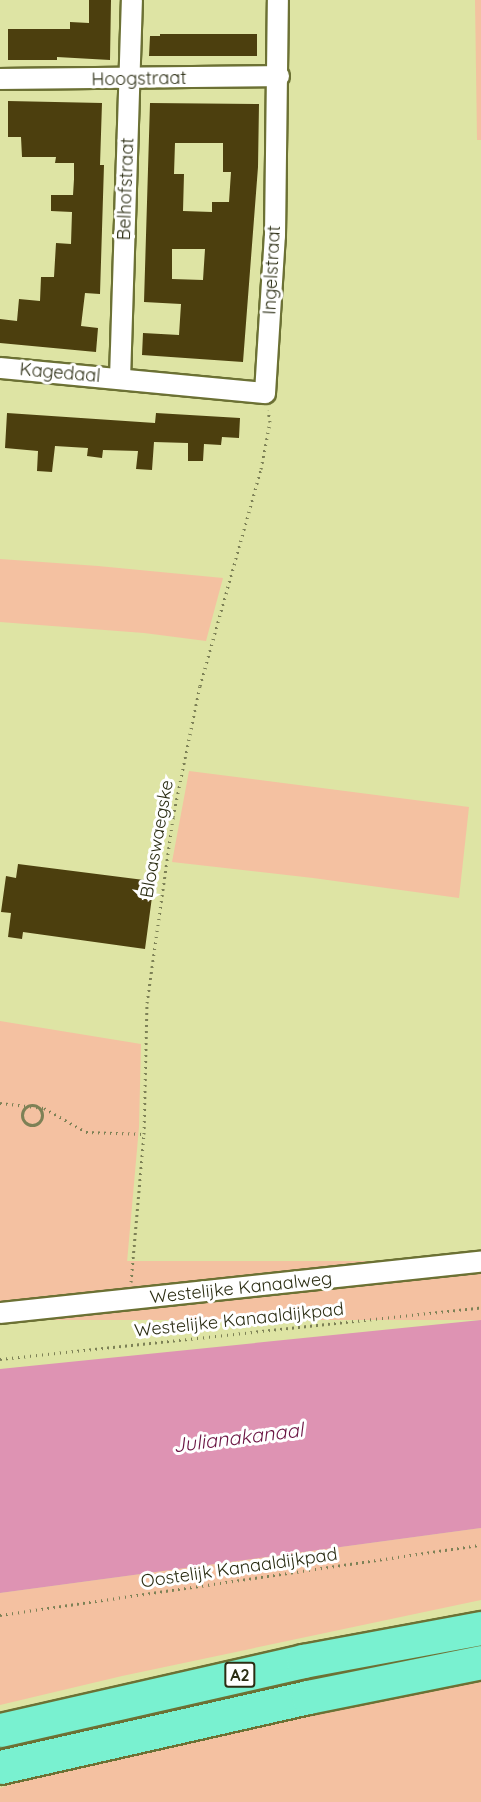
<!DOCTYPE html>
<style>
body{margin:0}
#map{position:relative;width:481px;height:1802px;overflow:hidden;background:#dee4a4;font-family:Quicksand,sans-serif}
div>[style]{position:absolute}
[style*='--x']{left:calc(var(--x)*1px);top:calc(var(--y)*1px);width:calc(var(--w)*1px);rotate:calc(var(--a)*1deg)}
.green>*{inset:0;background:#f4c1a1;transform-origin:0 0}
.water>*{inset:0;background:#de93b3}
.building>*{inset:0;background:#4c3f0e}
.path>*{height:3px;margin-top:-1.5px;transform-origin:0;background:repeating-linear-gradient(90deg,#7d8156 0 1.5px,transparent 0 6px)}
.path>.ring{margin:-1.5px;padding:0;box-sizing:content-box;background:none;border:3px solid #7d8156;border-radius:50%}
.roads{filter:drop-shadow(2px 0 #6c7134) drop-shadow(-2px 0 #6c7134) drop-shadow(0 2px #6c7134) drop-shadow(0 -2px #6c7134)}
.street>*{height:20px;margin:-10px;padding:0 10px;transform-origin:10px;border-radius:10px;background:#fff}
.highway>*{height:33px;margin:-16.5px;padding:0 16.5px;transform-origin:16.5px;border-radius:16.5px;background:#79f1d0}
span{translate:-50% -50%;white-space:nowrap;text-align:center;line-height:1.15;-webkit-text-stroke:6px #fff;paint-order:stroke}
.shield-label span{padding:2px 4px;background:#fff;border:2px solid;border-radius:4px;-webkit-text-stroke-width:0}
.shield-label{font-size:16px;color:#2b2d13;font-weight:700}
.street-label{font-size:18px;color:#2b2d13}
.water-label{font-size:20px;color:#6a1342;font-style:italic}
</style>
<div id="map">
<div class="green">
<i style="clip-path:polygon(475px 0,481px 0,481px 140px,477px 140px)"></i>
<i style="clip-path:polygon(0 559px,98px 566px,223px 578px,206px 641px,144px 633px,0 622px)"></i>
<i style="clip-path:polygon(189px 771px,469px 807px,459px 898px,313px 878px,172px 862px)"></i>
<i style="clip-path:polygon(0 1021px,141px 1044px,139px 1127px,125px 1285px,42px 1295px,0 1273px)"></i>
<i style="left:481px;top:1261px;width:59px;height:484px;rotate:90deg"></i>
<i style="clip-path:polygon(481px 1528px,481px 1600px,122px 1676px,0 1705px,0 1593px)"></i>
<i style="clip-path:polygon(481px 1681px,481px 1802px,0 1802px,0 1788px,19px 1782px,233px 1732px)"></i>
</div>
<div class="water">
<i style="clip-path:polygon(481px 1320px,481px 1528px,0 1593px,0 1369px)"></i>
</div>
<div class="building">
<i style="clip-path:polygon(89px 0,111px 0,110px 60px,57px 57px,57px 60px,8px 60px,8px 29px,70px 29px,70px 22px,89px 23px)"></i>
<i style="clip-path:polygon(160px 34px,257px 34px,257px 56px,149px 56px,150px 36px,160px 36px)"></i>
<i style="clip-path:polygon(8px 101px,102px 103px,100px 165px,104px 165px,100px 294px,85px 293px,81px 326px,98px 328px,96px 352px,0 343px,0 319px,17px 321px,19px 299px,40px 301px,41px 277px,54px 277px,56px 243px,71px 244px,72px 212px,51px 211px,51px 195px,73px 195px,74px 179px,74px 163px,55px 163px,56px 157px,22px 157px,21px 137px,8px 137px)"></i>
<i style="clip-path:polygon(evenodd,150px 103px,259px 104px,258px 167px,243px 362px,142px 355px,143px 333px,179px 335px,181px 304px,144px 302px,150px 103px,175px 143px,223px 143px,223px 172px,231px 172px,229px 202px,212px 202px,212px 212px,183px 211px,184px 174px,174px 174px,175px 143px,150px 103px,172px 249px,205px 249px,203px 280px,172px 279px,172px 249px)"></i>
<i style="clip-path:polygon(7px 413px,155px 423px,156px 413px,240px 418px,239px 438px,222px 437px,221px 445px,204px 444px,203px 461px,188px 461px,188px 443px,154px 442px,152px 470px,136px 469px,138px 451px,103px 450px,102px 458px,87px 456px,88px 448px,55px 446px,52px 472px,37px 471px,38px 451px,5px 448px)"></i>
<i style="clip-path:polygon(18px 864px,144px 880px,142px 896px,152px 897px,145px 949px,23px 932px,22px 939px,8px 937px,11px 913px,1px 912px,6px 876px,16px 878px)"></i>
</div>
<div class="path">
<i style="--x:0;--y:1103;--w:44;--a:6.5"></i>
<i style="--x:44;--y:1108;--w:48;--a:29.7"></i>
<i style="--x:86;--y:1132;--w:58;--a:2"></i>
<i class="ring" style="left:22px;top:1105px;width:17px;height:17px"></i>
<i style="--x:131;--y:1282;--w:149;--a:-85"></i>
<i style="--x:144;--y:1134;--w:131;--a:-88.7"></i>
<i style="--x:147;--y:1003;--w:188;--a:-82"></i>
<i style="--x:173;--y:817;--w:134;--a:-78.4"></i>
<i style="--x:200;--y:686;--w:225;--a:-74.3"></i>
<i style="--x:261;--y:469;--w:48;--a:-79.2"></i>
<i style="--x:270;--y:422;--w:12;--a:-99"></i>
<i style="--x:0;--y:1359;--w:484;--a:-6.1"></i>
<i style="--x:0;--y:1615;--w:486;--a:-8.3"></i>
</div>
<div class="roads">
<div class="street">
<i style="--x:0;--y:79;--w:279;--a:-0.6"></i>
<i style="--x:0;--y:368;--w:266;--a:5.4"></i>
<i style="--x:265;--y:393;--w:157;--a:-86.4"></i>
<i style="--x:275;--y:236;--w:236;--a:-89.3"></i>
<i style="--x:120;--y:379;--w:379;--a:-88.2"></i>
<i style="--x:0;--y:1313;--w:484;--a:-6.1"></i>
</div>
<div class="highway">
<i style="--x:0;--y:1730;--w:311;--a:-12.8"></i>
<i style="--x:303;--y:1661;--w:181;--a:-10.5"></i>
<i style="--x:0;--y:1767;--w:316;--a:-12.8"></i>
<i style="--x:308;--y:1697;--w:177;--a:-11.4"></i>
</div>
</div>
<div class="shield-label">
<span style="left:240px;top:1675px">A2</span>
</div>
<div class="street-label">
<span style="left:139px;top:79px;rotate:-1deg">Hoogstraat</span>
<span style="left:126px;top:189px;rotate:-88deg">Belhofstraat</span>
<span style="left:272px;top:270px;rotate:-87deg">Ingelstraat</span>
<span style="left:60px;top:373px;rotate:5deg">Kagedaal</span>
<span style="left:157px;top:839px;rotate:-80deg">Bloaswaegske</span>
<span style="left:241px;top:1288px;rotate:-6deg">Westelijke Kanaalweg</span>
<span style="left:239px;top:1320px;rotate:-6deg">Westelijke Kanaaldijkpad</span>
<span style="left:239px;top:1568px;rotate:-8deg">Oostelijk Kanaaldijkpad</span>
</div>
<div class="water-label">
<span style="left:238px;top:1437px;rotate:-7deg">Julianakanaal</span>
</div>
</div>
